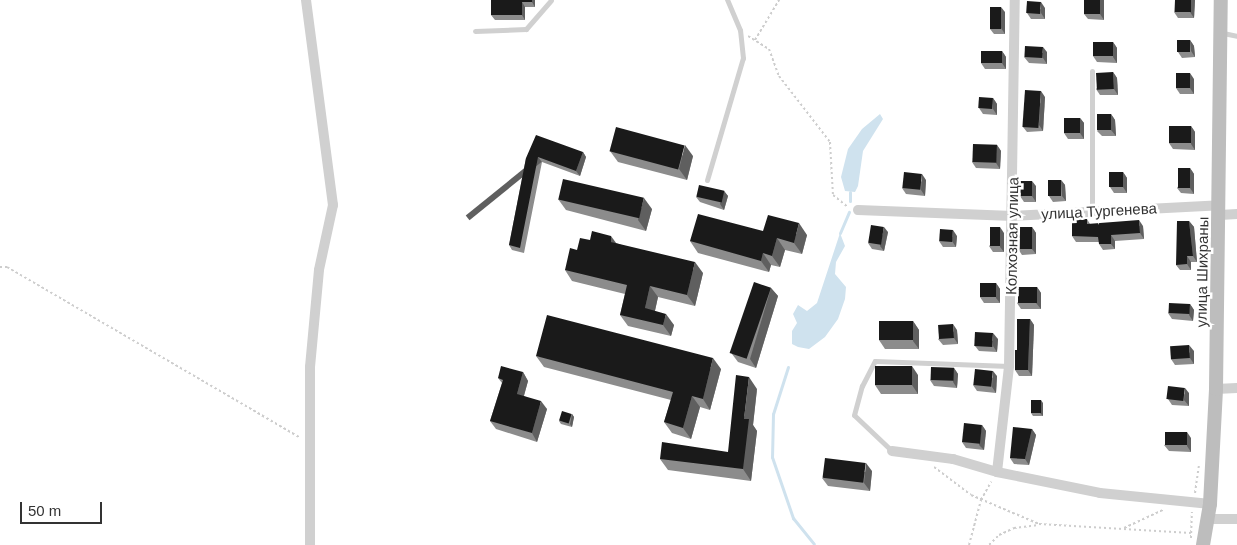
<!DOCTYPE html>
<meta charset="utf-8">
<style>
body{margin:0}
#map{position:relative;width:1237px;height:545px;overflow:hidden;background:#fff;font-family:Helvetica,sans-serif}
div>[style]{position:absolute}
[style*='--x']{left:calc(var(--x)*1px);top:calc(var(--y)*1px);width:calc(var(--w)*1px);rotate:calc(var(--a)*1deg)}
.water>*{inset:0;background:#cfe2ee}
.stream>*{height:3px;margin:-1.5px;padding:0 1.5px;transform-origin:1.5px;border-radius:1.5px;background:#cfe2ee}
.path>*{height:2px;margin-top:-1px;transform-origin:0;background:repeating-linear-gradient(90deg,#cdcdcd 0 2.5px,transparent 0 5px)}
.lane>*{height:5px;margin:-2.5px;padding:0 2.5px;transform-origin:2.5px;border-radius:2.5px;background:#d0d0d0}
.street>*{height:10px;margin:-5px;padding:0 5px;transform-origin:5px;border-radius:5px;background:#d0d0d0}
.secondary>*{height:14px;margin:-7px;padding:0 7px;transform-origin:7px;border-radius:7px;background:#bdbdbd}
.wall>*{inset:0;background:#8c8c8c}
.shaded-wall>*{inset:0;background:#5f5f5f;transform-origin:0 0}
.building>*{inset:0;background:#1a1a1a;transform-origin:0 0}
span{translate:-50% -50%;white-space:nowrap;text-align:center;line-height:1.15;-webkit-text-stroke:5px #fff;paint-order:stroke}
.street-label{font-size:15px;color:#333}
.scale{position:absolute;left:20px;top:502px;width:82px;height:22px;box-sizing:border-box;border:2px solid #333;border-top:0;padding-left:6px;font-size:15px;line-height:18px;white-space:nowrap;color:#333;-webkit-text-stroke:4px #fff;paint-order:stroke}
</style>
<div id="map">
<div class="water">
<i style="clip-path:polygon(880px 114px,883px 119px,863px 151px,858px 186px,855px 192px,845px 191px,841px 177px,848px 149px,862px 129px)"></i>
<i style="clip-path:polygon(840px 233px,845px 246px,836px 262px,835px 274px,846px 287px,845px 299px,838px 319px,825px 337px,809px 349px,798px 347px,792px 344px,792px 331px,797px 323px,793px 314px,798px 305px,807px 311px,817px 303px)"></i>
</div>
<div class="stream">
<i style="--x:850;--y:201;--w:9;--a:-90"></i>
<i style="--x:840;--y:233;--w:23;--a:-67"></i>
<i style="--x:788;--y:367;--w:49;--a:107.7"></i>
<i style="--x:773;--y:414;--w:43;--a:91.3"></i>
<i style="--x:772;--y:457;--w:65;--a:71"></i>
<i style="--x:793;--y:518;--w:33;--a:51"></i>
</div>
<div class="path">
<i style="--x:748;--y:36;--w:25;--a:32"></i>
<i style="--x:769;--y:49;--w:29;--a:70"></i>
<i style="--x:779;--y:76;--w:83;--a:52.3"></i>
<i style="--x:830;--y:142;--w:53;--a:86.8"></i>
<i style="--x:833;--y:195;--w:19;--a:39"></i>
<i style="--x:755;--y:40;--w:47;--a:-59"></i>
<i style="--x:0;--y:267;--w:7;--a:0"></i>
<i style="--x:7;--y:267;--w:338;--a:30.2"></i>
<i style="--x:934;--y:467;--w:46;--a:37.1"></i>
<i style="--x:971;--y:495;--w:74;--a:23.1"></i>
<i style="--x:1039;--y:524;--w:152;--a:3.4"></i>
<i style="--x:1195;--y:493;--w:28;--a:-82"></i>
<i style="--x:1124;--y:528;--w:43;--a:-24.8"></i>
<i style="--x:1191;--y:538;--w:26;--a:-88"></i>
<i style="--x:969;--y:545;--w:47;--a:-75.1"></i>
<i style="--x:981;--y:500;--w:21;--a:-61"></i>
<i style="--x:989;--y:545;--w:14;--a:-45"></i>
<i style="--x:999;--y:535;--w:17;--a:-25"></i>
<i style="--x:1014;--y:528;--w:23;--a:-7"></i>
</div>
<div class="lane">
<i style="--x:475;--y:31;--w:51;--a:-2.2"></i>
<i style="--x:526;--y:29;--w:38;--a:-49"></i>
<i style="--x:1223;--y:33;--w:14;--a:12"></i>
<i style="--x:1092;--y:71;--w:141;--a:90"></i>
<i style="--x:707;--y:180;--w:127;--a:-73.6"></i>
<i style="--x:743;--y:58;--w:28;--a:-96"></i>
<i style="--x:740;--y:30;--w:33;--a:-113"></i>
<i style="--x:892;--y:451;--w:52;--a:-136.5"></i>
<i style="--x:854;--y:415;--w:30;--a:-75"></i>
<i style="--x:862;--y:386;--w:28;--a:-63"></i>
<i style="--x:875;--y:361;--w:134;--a:2.1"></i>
</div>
<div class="street">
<i style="--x:306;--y:0;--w:207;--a:82.5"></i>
<i style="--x:333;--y:205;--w:66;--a:102.2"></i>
<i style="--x:319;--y:270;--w:97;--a:95.3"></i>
<i style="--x:310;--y:367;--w:178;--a:90"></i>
<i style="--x:858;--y:210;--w:155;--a:2.2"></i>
<i style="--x:1013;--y:216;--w:207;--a:-3"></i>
<i style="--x:1220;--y:215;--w:17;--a:-3"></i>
<i style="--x:1216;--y:389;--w:21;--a:-3"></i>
<i style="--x:892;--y:451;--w:62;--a:7.5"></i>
<i style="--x:953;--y:459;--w:46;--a:16.5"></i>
<i style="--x:997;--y:472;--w:105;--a:11.5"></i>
<i style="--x:1100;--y:493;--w:111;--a:5.7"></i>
<i style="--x:997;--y:472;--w:107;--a:-83.5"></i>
<i style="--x:1009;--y:366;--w:366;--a:-89.1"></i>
<i style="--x:1208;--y:519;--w:29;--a:0"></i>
</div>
<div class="secondary">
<i style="--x:1203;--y:545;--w:42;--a:-80.3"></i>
<i style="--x:1210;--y:504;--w:115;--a:-87"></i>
<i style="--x:1216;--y:389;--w:389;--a:-89.3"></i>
</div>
<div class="wall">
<i style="clip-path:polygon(491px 0,535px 0,535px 7px,525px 7px,525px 20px,495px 20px,491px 15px)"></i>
<i style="clip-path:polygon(1104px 0,1104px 20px,1088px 19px,1084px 14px)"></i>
<i style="clip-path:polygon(1175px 0,1195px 0,1194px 18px,1178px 18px,1174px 12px)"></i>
<i style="clip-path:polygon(1045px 8px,1045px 19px,1031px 19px,1027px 13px)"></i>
<i style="clip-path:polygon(1005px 12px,1005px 34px,994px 34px,990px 29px)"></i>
<i style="clip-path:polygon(1190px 40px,1194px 46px,1195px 57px,1182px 58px,1178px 52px)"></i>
<i style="clip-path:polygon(1113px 42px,1117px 48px,1117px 63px,1097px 62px,1093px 56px)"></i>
<i style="clip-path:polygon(1002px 51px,1006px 57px,1006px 69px,985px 69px,981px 63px)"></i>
<i style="clip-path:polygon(1047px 52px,1047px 64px,1029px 63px,1024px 57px)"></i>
<i style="clip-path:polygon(1113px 72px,1117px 78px,1118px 95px,1100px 95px,1096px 89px)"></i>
<i style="clip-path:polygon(1194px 79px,1194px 94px,1180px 94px,1176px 88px)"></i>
<i style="clip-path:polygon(1045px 97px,1043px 131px,1027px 132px,1023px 127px)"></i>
<i style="clip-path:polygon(993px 98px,997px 104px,997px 115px,983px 114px,979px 108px)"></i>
<i style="clip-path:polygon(1111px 114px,1115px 120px,1116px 136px,1102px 136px,1097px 131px)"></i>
<i style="clip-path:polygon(1080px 118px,1084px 123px,1084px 139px,1068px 139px,1064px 133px)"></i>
<i style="clip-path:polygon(1191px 126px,1195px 132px,1195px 150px,1173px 149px,1169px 143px)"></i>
<i style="clip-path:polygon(997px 145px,1001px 151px,1000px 169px,976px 168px,972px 162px)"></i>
<i style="clip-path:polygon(610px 151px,693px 156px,687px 180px,618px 162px)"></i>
<i style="clip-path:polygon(583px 152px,586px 157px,580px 176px,542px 162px,524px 253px,512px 250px,509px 245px,526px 158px)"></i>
<i style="clip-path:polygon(1190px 168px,1194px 174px,1194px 194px,1181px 193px,1177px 188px)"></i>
<i style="clip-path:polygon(1123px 172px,1127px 178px,1127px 193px,1114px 193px,1110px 187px)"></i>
<i style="clip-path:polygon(926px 180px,925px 196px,906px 194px,902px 188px)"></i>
<i style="clip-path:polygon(1061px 180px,1065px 185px,1066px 201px,1053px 202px,1049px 196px)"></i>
<i style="clip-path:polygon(1036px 186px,1036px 202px,1024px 202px,1020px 196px)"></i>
<i style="clip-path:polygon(724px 191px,728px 196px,724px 210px,700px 202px,696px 197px)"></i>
<i style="clip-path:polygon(558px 199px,652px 209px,646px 231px,566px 210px)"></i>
<i style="clip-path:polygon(1087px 219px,1090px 224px,1143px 226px,1144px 239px,1115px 241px,1115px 249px,1103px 250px,1099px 244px,1099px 242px,1076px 242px,1072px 236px)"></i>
<i style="clip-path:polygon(1189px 221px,1194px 227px,1197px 262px,1191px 262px,1191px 270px,1180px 270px,1176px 265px)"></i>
<i style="clip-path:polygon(1032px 227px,1036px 233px,1036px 254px,1022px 255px,1018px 249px)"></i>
<i style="clip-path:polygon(763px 231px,807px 235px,802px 254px,785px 250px,780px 267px,771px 265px,769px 272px,698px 253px,690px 241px)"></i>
<i style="clip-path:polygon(888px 232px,884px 251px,872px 249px,868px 243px)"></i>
<i style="clip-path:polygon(1004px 233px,1004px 252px,993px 252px,989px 246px)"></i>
<i style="clip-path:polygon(957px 236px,956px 247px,943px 247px,939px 241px)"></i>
<i style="clip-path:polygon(590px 240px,616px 243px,703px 273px,695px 306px,658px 297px,655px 311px,674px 325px,671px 336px,628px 326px,620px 315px,625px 294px,572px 281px,565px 270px)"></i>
<i style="clip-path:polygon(996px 283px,1000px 289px,1000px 303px,984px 303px,980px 297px)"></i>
<i style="clip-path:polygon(1037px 287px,1041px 293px,1041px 309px,1021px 309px,1017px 303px)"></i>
<i style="clip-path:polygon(771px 288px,778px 296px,756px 368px,738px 362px,732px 354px)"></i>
<i style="clip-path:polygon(1190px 304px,1194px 310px,1193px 321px,1172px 319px,1168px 313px)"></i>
<i style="clip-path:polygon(1030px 319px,1034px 325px,1032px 376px,1019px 376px,1015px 370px)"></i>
<i style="clip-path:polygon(913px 321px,919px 330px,919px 349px,885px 349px,879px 340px)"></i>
<i style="clip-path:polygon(957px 330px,958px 344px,943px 345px,938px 339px)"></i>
<i style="clip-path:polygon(998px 339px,997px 352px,979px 351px,975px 346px)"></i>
<i style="clip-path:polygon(1194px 351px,1194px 364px,1175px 365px,1171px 359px)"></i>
<i style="clip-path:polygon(536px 356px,721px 369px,710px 410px,700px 407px,691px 439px,672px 433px,664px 422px,671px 400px,544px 367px)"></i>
<i style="clip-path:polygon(954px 368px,958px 374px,957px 388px,934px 386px,930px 380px)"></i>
<i style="clip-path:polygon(523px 372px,528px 381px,524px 396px,547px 409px,537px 442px,496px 429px,490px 421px,502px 383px,498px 378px)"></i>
<i style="clip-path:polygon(918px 375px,918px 394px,881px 394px,875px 385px)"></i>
<i style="clip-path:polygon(997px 376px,996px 393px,977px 391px,973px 385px)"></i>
<i style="clip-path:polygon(757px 389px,753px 425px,757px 431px,751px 481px,668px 470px,660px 459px,728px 452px)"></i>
<i style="clip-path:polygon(1189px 393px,1189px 406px,1172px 405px,1168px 399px)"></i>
<i style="clip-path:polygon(1043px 403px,1043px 416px,1033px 416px,1031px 413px)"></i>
<i style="clip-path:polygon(572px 414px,574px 417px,572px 427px,561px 424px,559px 421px)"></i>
<i style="clip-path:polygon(982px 425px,986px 431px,984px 450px,966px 448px,962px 442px)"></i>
<i style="clip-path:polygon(1032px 429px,1036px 435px,1029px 465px,1014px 464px,1010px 458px)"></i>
<i style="clip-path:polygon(1191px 438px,1191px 452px,1169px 451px,1164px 445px)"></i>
<i style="clip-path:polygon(872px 471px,870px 491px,828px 486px,822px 478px)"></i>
</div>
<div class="shaded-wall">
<i style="clip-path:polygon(532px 0,535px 0,535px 7px,532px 2px)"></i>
<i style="clip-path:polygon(1100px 0,1104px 0,1104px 20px,1100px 14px)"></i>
<i style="clip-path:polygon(1191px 0,1195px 0,1194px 18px,1190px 12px)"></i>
<i style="clip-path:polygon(522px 2px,525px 7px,525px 20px,522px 15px)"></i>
<i style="clip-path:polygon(1041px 2px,1045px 8px,1045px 19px,1041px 13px)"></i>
<i style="clip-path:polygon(1001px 7px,1005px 12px,1005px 34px,1001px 28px)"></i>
<i style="clip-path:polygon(1190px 40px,1194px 46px,1195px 57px,1191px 51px)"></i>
<i style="clip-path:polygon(1113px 42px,1117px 48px,1117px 63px,1113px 57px)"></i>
<i style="clip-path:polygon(1043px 47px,1047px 52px,1047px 64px,1043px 58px)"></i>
<i style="clip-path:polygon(1002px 51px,1006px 57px,1006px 69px,1002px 63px)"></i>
<i style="clip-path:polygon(1113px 72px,1117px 78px,1118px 95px,1114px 89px)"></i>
<i style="clip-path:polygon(1190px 73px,1194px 79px,1194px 94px,1190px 88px)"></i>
<i style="clip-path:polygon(1041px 91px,1045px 97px,1043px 131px,1039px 125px)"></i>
<i style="clip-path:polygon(993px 98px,997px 104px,997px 115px,993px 109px)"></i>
<i style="clip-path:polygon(1111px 114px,1115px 120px,1116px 136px,1111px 130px)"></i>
<i style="clip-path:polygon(1080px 118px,1084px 123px,1084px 139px,1080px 133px)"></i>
<i style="clip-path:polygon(1191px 126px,1195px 132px,1195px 150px,1191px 144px)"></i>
<i style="clip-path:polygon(685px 145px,693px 156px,687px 180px,679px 169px)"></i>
<i style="clip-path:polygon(997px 145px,1001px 151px,1000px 169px,996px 163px)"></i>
<i style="clip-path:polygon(583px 152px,586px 157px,580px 176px,576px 171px)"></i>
<i style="left:538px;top:157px;width:6px;height:93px;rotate:51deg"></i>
<i style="clip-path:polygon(1190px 168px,1194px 174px,1194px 194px,1190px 188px)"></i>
<i style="clip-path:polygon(1123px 172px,1127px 178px,1127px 193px,1123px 187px)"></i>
<i style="clip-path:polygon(922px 174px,926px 180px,925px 196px,921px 190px)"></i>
<i style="clip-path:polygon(1061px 180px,1065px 185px,1066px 201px,1062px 196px)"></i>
<i style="clip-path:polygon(1032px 181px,1036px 186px,1036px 202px,1032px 196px)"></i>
<i style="clip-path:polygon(724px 191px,728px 196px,724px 210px,720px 204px)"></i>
<i style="clip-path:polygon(644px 198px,652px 209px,646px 231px,638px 220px)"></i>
<i style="clip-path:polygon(1139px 220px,1143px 226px,1144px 239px,1140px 233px)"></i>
<i style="clip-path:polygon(1189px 221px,1194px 227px,1197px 262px,1193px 256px)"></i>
<i style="clip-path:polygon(799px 223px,807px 235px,802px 254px,794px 243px)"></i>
<i style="clip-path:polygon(884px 227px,888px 232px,884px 251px,880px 246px)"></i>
<i style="clip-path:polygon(1000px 227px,1004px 233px,1004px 252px,1000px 247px)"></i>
<i style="clip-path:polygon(1032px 227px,1036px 233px,1036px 254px,1032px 249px)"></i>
<i style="clip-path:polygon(953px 230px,957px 236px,956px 247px,952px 241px)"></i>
<i style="clip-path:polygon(1111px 235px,1115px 241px,1115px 249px,1111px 244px)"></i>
<i style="clip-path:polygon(611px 236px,619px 247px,611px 242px)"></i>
<i style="clip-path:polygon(777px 238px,785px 250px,780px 267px,772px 256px)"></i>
<i style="clip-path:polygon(763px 253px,771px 265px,769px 272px,761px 261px)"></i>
<i style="clip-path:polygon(1187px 256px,1191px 262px,1191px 270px,1187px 264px)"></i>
<i style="clip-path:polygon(695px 262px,703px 273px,695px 306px,687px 295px)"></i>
<i style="clip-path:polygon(996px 283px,1000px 289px,1000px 303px,996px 298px)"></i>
<i style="clip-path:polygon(650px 286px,658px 297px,653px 319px,645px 308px)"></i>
<i style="clip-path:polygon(1037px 287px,1041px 293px,1041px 309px,1036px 303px)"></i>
<i style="clip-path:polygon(771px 288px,778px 296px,756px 368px,750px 359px)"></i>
<i style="clip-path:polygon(1190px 304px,1194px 310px,1193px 321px,1189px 315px)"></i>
<i style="clip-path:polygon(666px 314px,674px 325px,671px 336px,663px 325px)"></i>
<i style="clip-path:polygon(1030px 319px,1034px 325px,1032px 376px,1028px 370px)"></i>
<i style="clip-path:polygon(913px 321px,919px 330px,919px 349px,913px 341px)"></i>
<i style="clip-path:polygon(953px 324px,957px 330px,958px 344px,954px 338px)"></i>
<i style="clip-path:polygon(993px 333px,998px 339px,997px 352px,993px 346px)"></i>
<i style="clip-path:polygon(1189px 345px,1194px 351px,1194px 364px,1190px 358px)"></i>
<i style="clip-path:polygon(713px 358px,721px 369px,710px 410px,703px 399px)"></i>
<i style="clip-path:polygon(912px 366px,918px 375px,918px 394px,912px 385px)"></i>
<i style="clip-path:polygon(954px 368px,958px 374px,957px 388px,953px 382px)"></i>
<i style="clip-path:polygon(993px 371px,997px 376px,996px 393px,992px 387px)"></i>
<i style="clip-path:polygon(523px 372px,528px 381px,522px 402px,517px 394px)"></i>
<i style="clip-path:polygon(749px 377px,757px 389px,753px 425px,757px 431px,751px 481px,743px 469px,744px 419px)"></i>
<i style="clip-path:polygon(1185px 388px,1189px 393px,1189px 406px,1184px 400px)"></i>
<i style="clip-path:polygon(692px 396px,700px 407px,691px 439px,683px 428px)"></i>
<i style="clip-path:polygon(1041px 400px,1043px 403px,1043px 416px,1040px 413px)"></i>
<i style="clip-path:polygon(541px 401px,547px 409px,537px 442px,532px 433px)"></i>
<i style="clip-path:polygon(572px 414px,574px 417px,572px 427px,570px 424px)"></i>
<i style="clip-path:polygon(982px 425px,986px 431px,984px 450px,979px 445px)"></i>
<i style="clip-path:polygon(1032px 429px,1036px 435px,1029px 465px,1025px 459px)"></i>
<i style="clip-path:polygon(1187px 432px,1191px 438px,1191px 452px,1187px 446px)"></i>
<i style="clip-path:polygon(866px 463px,872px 471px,870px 491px,864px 483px)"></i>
</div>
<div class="building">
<i style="clip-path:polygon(491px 0,532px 0,532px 2px,522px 2px,522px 15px,491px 15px)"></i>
<i style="left:1084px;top:0;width:16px;height:14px"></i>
<i style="left:1175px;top:0;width:16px;height:12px"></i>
<i style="left:1027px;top:1px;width:14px;height:12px;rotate:4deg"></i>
<i style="left:990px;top:7px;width:11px;height:22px"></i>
<i style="left:1177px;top:40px;width:13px;height:12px"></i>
<i style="left:1093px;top:42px;width:20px;height:14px"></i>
<i style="left:1025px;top:46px;width:18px;height:11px;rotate:3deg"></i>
<i style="left:981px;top:51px;width:21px;height:12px"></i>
<i style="left:1113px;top:72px;width:17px;height:17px;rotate:87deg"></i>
<i style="left:1176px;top:73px;width:14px;height:15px"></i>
<i style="left:1025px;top:90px;width:16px;height:37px;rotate:4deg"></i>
<i style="left:979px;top:97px;width:14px;height:11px;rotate:4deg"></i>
<i style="left:1111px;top:114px;width:16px;height:14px;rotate:90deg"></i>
<i style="left:1064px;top:118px;width:16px;height:15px"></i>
<i style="left:1169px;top:126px;width:22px;height:17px"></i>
<i style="left:616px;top:127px;width:71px;height:25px;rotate:15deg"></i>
<i style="clip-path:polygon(536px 135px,583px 152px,576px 171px,538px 157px,520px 248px,509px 245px,526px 158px)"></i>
<i style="left:973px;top:144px;width:24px;height:18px;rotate:2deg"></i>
<i style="left:1178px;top:168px;width:12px;height:20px"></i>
<i style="left:904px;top:172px;width:18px;height:16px;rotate:6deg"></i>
<i style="left:1109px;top:172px;width:14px;height:15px"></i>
<i style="left:563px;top:179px;width:83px;height:21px;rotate:13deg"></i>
<i style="left:1048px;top:180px;width:13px;height:16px"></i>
<i style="left:1020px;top:181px;width:12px;height:15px"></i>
<i style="left:699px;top:185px;width:26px;height:12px;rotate:13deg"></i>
<i style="clip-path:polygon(698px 214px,763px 231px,768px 215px,799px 223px,794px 243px,777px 238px,772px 256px,763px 253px,761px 261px,690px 241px)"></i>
<i style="clip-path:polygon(1072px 219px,1087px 219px,1087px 224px,1139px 220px,1140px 233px,1111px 235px,1111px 244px,1099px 244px,1098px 237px,1072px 236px)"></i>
<i style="clip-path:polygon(1177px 221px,1189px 221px,1193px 256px,1187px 256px,1187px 264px,1176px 265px)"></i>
<i style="left:871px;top:225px;width:13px;height:18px;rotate:9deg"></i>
<i style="left:990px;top:227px;width:10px;height:19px"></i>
<i style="left:1018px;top:227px;width:14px;height:22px"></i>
<i style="left:940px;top:229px;width:13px;height:12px;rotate:4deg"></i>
<i style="clip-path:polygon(592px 231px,611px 236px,611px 242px,695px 262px,687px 295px,650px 286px,645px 308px,666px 314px,663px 325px,620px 315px,627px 285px,565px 270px,570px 248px,577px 250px,580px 238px,590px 240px)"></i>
<i style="left:754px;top:282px;width:18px;height:75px;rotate:19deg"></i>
<i style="left:980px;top:283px;width:16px;height:14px"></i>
<i style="left:1018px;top:287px;width:19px;height:16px"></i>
<i style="left:1169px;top:303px;width:21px;height:10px;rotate:3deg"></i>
<i style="clip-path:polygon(547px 315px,713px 358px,703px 399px,692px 396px,683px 428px,664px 422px,673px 392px,536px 356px)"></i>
<i style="clip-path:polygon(1017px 319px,1030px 319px,1028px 370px,1015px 370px,1015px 350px,1017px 350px)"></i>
<i style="left:879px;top:321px;width:34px;height:19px"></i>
<i style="left:953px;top:324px;width:14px;height:15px;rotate:86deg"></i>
<i style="left:975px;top:332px;width:18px;height:14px;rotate:3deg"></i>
<i style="left:1189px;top:345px;width:13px;height:19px;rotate:86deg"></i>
<i style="clip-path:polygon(501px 366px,523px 372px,517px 394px,541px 401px,532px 433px,490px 421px,503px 380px,498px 378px)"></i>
<i style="left:875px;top:366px;width:37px;height:19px"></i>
<i style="left:931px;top:367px;width:23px;height:13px;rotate:2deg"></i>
<i style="left:975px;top:369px;width:18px;height:16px;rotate:6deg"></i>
<i style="clip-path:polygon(736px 375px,749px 377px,744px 419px,749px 419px,743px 469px,660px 459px,662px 442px,728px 452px)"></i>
<i style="left:1168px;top:386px;width:17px;height:13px;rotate:7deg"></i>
<i style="left:1031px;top:400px;width:10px;height:13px"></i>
<i style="left:562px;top:411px;width:10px;height:10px;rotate:17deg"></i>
<i style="left:964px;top:423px;width:18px;height:19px;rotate:6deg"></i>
<i style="clip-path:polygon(1013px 427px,1032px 429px,1025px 459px,1010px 458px)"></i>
<i style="left:1165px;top:432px;width:22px;height:13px"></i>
<i style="left:825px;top:458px;width:41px;height:20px;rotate:7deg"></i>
</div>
<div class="street-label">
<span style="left:1099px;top:211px;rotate:-3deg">улица Тургенева</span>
<span style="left:1012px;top:236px;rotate:-89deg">Колхозная улица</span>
<span style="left:1202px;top:272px;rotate:-89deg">улица Шихраны</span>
</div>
<div class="scale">50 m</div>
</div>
